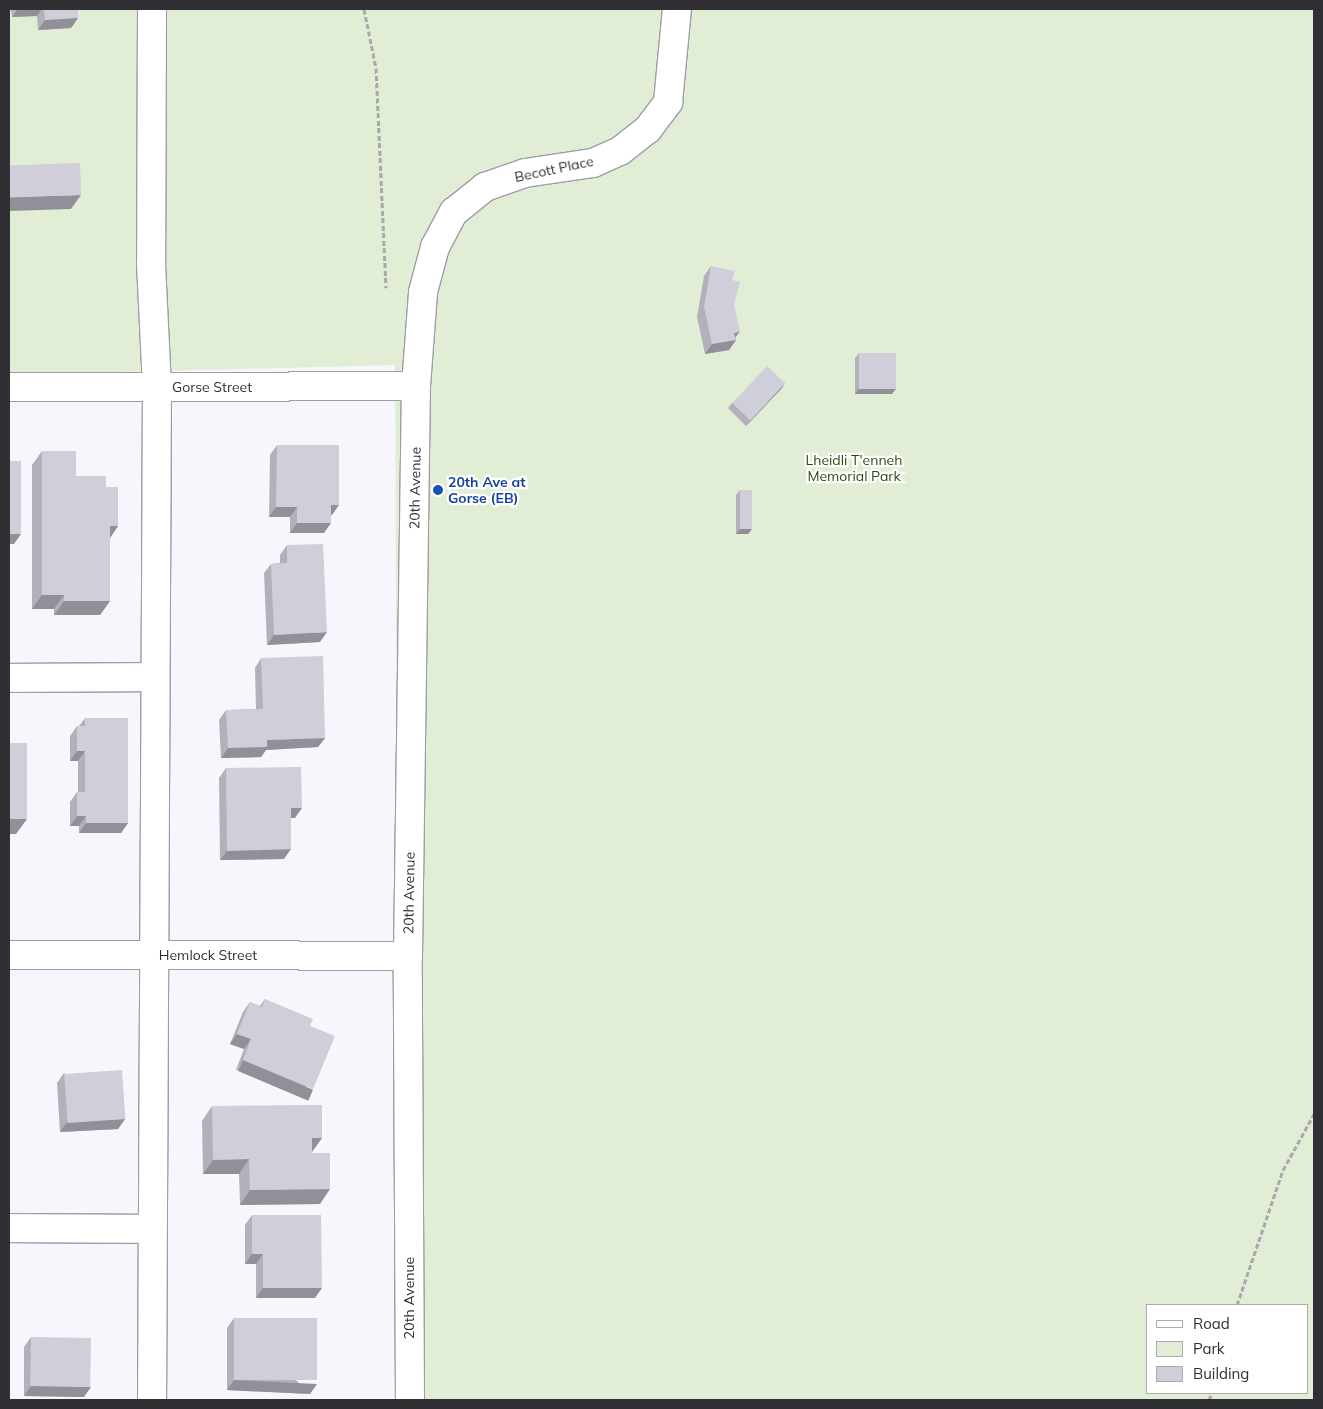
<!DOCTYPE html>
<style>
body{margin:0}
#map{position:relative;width:1323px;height:1409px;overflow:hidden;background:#f7f6fd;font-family:Mulish,sans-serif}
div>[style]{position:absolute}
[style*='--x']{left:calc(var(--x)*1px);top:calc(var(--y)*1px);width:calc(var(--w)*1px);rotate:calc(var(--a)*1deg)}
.green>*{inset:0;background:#e1eed5}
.path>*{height:3px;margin-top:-1.5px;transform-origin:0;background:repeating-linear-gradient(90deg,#a9a8ae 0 5px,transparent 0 7.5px)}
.roads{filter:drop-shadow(1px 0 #9d9da7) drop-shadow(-1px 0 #9d9da7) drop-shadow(0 1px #9d9da7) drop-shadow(0 -1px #9d9da7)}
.minor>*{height:28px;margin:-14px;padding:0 14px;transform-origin:14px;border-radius:14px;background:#fff}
.wall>*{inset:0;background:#b2b1bb}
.shaded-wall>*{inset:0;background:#919098;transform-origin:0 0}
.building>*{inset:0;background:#cfced9;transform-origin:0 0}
.dots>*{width:14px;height:14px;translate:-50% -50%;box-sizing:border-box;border:2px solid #fff;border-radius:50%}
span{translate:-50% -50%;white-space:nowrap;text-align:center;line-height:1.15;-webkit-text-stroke:4.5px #fff;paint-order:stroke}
.street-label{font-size:14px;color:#303034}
.park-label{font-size:14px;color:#31470f}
.transit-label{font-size:14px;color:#164399;font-weight:700}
.left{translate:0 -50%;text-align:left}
.frame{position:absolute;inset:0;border:10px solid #303034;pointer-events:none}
.legend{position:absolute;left:1146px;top:1304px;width:162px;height:90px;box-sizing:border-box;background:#fff;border:1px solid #acacae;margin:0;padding:6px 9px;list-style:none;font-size:15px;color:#303034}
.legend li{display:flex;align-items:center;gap:10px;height:25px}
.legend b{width:25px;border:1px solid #acacae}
</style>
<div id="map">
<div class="green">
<i style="clip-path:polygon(evenodd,9px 9px,1314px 9px,1314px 1400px,399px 1400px,395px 365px,9px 375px,9px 9px,1147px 1305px,1307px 1305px,1307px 1393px,1147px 1393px,1147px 1305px)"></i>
</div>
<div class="path">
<i style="--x:364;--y:9;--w:60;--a:78.5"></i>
<i style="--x:376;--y:68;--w:220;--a:87.4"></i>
<i style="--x:1237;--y:1305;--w:143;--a:-71.2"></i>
<i style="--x:1283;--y:1170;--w:64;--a:-61"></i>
<i style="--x:1209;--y:1400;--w:8;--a:-67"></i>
</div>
<div class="roads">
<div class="minor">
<i style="--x:152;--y:9;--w:255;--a:90.2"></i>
<i style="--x:151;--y:264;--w:123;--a:87.2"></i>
<i style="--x:157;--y:387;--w:1013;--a:90.28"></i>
<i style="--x:9;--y:387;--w:407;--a:-0.1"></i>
<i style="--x:9;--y:678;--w:145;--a:-0.4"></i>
<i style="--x:9;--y:955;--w:399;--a:0.1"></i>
<i style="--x:9;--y:1228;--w:142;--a:0.4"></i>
<i style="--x:410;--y:1400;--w:444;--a:-90.3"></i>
<i style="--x:408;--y:956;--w:570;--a:-89.2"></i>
<i style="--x:416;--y:386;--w:94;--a:-85.7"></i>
<i style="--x:423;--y:292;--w:47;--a:-75.1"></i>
<i style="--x:435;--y:247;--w:40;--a:-62"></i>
<i style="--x:454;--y:212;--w:40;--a:-39"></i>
<i style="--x:485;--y:187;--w:42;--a:-19.3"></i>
<i style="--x:525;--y:173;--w:69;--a:-8.4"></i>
<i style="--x:593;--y:163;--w:30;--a:-24"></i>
<i style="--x:620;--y:151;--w:36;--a:-38"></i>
<i style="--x:648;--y:129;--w:34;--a:-53"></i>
<i style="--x:668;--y:102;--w:93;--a:-84.5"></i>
</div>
</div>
<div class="wall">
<i style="clip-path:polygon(11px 9px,78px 9px,78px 18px,71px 28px,38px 30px,37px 16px,12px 17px)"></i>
<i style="clip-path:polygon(711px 266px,732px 280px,734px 305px,736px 340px,729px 350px,705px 354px,697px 317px,704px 276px)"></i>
<i style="clip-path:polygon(859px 353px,892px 394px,855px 394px,855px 358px)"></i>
<i style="clip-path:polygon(782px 388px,746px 426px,728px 408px,732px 403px)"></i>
<i style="clip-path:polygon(277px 445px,332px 515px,331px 515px,324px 533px,290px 533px,290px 517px,269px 517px,270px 455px)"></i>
<i style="clip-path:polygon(42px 451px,76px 476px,106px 487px,118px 526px,110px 538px,110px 601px,100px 615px,54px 615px,54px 609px,32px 609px,32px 465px)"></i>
<i style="clip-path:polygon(740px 490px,752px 529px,748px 534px,736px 534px,736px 495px)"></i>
<i style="clip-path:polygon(287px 545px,320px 642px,267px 645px,264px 573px,271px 564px,280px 563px,280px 555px)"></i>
<i style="clip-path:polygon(261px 658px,325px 738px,318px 747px,266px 750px,261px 757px,221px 758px,219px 720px,226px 710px,256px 709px,255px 668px)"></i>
<i style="clip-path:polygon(85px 718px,128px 823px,121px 833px,79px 833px,79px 826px,70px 826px,70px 802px,77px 792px,78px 792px,78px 761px,70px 761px,70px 736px,77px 726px,79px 726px)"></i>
<i style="clip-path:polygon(226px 768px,295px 818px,291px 818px,284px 859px,220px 860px,219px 778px)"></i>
<i style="clip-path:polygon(265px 999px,310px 1026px,306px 1099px,236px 1070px,244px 1049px,230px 1044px,243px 1012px,250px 1002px,260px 1006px)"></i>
<i style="clip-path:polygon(64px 1073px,125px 1119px,118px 1129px,60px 1132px,57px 1083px)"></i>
<i style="clip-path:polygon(212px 1106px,322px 1138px,312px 1151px,320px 1204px,240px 1205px,239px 1174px,203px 1174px,202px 1121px)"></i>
<i style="clip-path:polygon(252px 1215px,315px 1298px,256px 1298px,256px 1264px,245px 1264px,245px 1225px)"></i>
<i style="clip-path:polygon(234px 1318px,310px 1394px,227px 1390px,227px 1328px)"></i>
<i style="clip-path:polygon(31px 1337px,84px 1397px,24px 1396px,24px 1347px)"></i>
</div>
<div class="shaded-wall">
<i style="clip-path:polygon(18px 9px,42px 9px,37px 16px,12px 17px)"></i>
<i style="clip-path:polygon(78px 18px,71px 28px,38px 30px,45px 20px)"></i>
<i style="clip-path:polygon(81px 195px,71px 209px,9px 211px,9px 197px)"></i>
<i style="clip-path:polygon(740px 331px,733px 341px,736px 340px,729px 350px,705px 354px,712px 344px,734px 333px)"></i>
<i style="clip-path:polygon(785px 383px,782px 388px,746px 426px,750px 421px)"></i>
<i style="clip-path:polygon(859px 389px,896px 389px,892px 394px,855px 394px)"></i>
<i style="clip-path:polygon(331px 505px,339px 505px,332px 515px,324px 515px)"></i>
<i style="clip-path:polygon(276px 507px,297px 507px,290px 517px,269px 517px)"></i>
<i style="clip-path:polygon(297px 523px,331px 523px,324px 533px,290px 533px)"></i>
<i style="clip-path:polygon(110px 526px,118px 526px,108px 541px)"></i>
<i style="clip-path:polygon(740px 529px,752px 529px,748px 534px,736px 534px)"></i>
<i style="clip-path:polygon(9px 534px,21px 534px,14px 544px,9px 544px)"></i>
<i style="clip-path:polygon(42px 595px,64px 595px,54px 609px,32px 609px)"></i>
<i style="clip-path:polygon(64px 601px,110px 601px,100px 615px,54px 615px)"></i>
<i style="clip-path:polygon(327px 632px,320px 642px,267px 645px,274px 635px)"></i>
<i style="clip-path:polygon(325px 738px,318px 747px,266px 750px,261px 757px,221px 758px,228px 748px,267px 740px)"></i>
<i style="clip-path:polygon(77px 751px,85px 751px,78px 761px,70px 761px)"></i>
<i style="clip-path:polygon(291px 808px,302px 808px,295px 818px,284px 818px)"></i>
<i style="clip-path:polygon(77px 816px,86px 816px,79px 826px,70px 826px)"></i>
<i style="clip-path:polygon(9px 819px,27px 819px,16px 834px,9px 834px)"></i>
<i style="clip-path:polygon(86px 823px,128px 823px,121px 833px,79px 833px)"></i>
<i style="clip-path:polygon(291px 849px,284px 859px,220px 860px,227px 851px)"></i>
<i style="clip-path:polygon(237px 1034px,251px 1039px,244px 1049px,230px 1044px)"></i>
<i style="left:243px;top:1060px;width:76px;height:12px;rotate:23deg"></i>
<i style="clip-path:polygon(125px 1119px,118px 1129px,60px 1132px,67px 1122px)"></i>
<i style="clip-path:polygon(312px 1138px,322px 1138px,312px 1152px)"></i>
<i style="clip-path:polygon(249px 1159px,239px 1174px,203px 1174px,213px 1160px)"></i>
<i style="clip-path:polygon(330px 1189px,320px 1204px,240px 1205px,250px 1190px)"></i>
<i style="clip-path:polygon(252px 1254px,263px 1254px,256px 1264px,245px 1264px)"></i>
<i style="clip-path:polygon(263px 1288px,322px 1288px,315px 1298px,256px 1298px)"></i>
<i style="clip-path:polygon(234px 1380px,317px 1384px,310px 1394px,227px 1390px)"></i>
<i style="clip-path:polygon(31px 1386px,91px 1387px,84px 1397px,24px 1396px)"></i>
</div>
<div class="building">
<i style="clip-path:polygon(44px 9px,78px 9px,78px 18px,45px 20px)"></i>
<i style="left:80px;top:163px;width:32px;height:71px;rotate:88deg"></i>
<i style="clip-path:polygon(711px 266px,735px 271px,732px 280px,740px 282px,734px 305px,740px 331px,734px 333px,736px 340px,712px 344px,704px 307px)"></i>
<i style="left:859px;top:353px;width:37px;height:36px"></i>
<i style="left:767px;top:366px;width:25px;height:51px;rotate:43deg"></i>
<i style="clip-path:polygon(277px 445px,339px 445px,339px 505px,331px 505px,331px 523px,297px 523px,297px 507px,276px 507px)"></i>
<i style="clip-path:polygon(42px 451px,76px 451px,76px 476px,106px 476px,106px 487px,118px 487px,118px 526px,110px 526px,110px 601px,64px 601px,64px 595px,42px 595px)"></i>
<i style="left:9px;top:461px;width:12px;height:73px"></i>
<i style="left:740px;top:490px;width:12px;height:39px"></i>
<i style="clip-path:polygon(323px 544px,327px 632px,274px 635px,271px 564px,287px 563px,287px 545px)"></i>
<i style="clip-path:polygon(323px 656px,325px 738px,267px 740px,267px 747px,228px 748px,226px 710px,263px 709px,261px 658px)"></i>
<i style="clip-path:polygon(85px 718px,128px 718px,128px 823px,86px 823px,86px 816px,77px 816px,77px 792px,85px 792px,85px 751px,77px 751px,77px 726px,85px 726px)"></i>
<i style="left:9px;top:743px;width:18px;height:76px"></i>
<i style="clip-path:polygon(301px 767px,302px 808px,291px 808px,291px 849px,227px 851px,226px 768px)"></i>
<i style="clip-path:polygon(265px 999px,313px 1019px,310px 1026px,335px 1036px,313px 1089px,243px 1060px,251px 1039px,237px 1034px,250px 1002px,262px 1007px)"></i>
<i style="left:122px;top:1070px;width:49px;height:58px;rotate:86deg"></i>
<i style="clip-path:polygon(322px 1105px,322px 1138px,312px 1138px,312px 1153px,330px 1153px,330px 1189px,250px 1190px,249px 1159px,213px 1160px,212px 1106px)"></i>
<i style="clip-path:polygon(252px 1215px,321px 1215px,322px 1288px,263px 1288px,263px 1254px,252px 1254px)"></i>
<i style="left:234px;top:1318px;width:83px;height:62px"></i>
<i style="left:31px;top:1337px;width:60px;height:49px;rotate:1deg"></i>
</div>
<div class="dots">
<i style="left:438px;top:490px;background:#1a4fb4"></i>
</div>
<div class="street-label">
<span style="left:554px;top:169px;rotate:-12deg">Becott Place</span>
<span style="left:212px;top:387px">Gorse Street</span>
<span style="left:415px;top:488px;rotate:-89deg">20th Avenue</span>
<span style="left:409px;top:893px;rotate:-89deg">20th Avenue</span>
<span style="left:208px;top:955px">Hemlock Street</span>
<span style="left:409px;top:1298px;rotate:-90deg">20th Avenue</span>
</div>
<div class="park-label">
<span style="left:854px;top:468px">Lheidli T'enneh<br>Memorial Park</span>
</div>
<div class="transit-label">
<span class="left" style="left:448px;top:490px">20th Ave at<br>Gorse (EB)</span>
</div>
<div class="frame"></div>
<ul class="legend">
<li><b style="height:6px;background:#fff"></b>Road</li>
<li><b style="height:14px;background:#e1eed5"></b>Park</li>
<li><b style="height:14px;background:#cfced9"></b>Building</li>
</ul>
</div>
